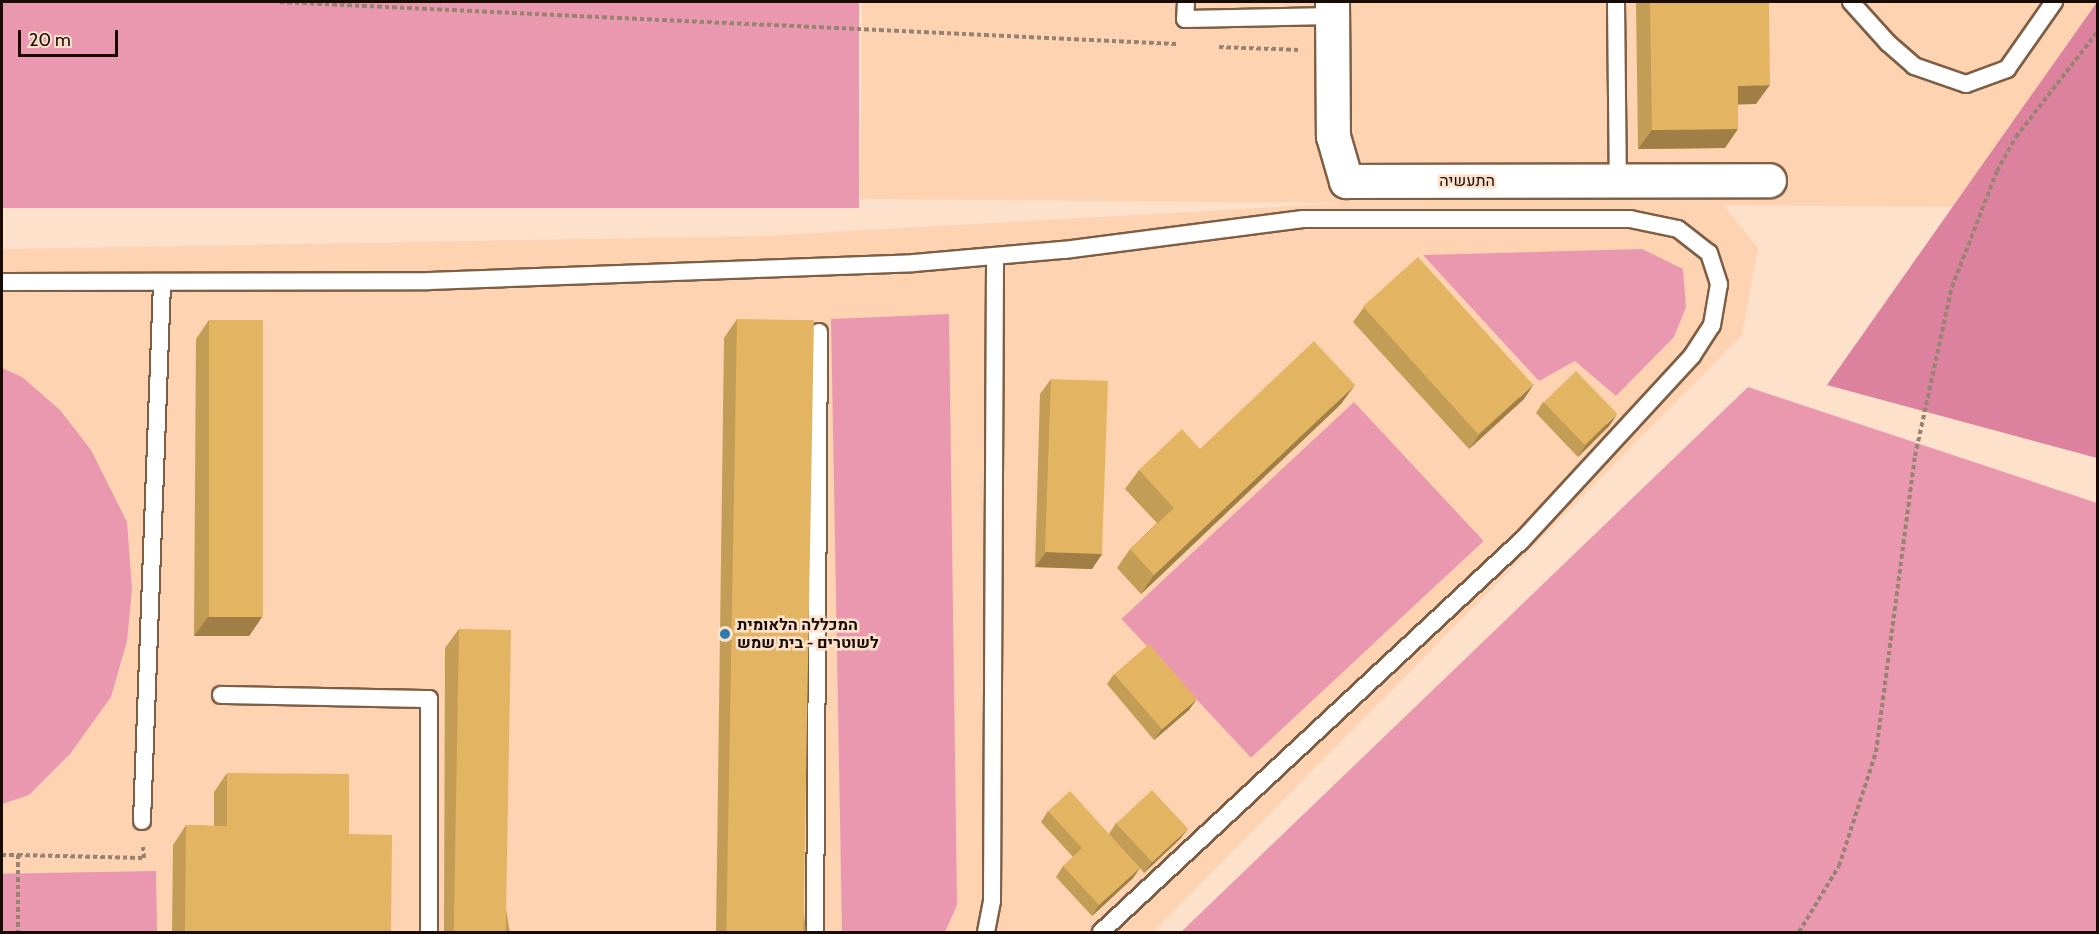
<!DOCTYPE html>
<meta charset="utf-8">
<style>
body{margin:0}
#map{position:relative;width:2099px;height:934px;overflow:hidden;background:#fee1ca;font-family:Cabin,Heebo,sans-serif}
div>[style]{position:absolute}
[style*='--x']{left:calc(var(--x)*1px);top:calc(var(--y)*1px);width:calc(var(--w)*1px);rotate:calc(var(--a)*1deg)}
.built>*{inset:0;background:#fdd3b1}
.green>*{inset:0;background:#ea98b0;transform-origin:0 0}
.forest>*{inset:0;background:#dc829e}
.path>*{height:4px;margin-top:-2px;transform-origin:0;background:repeating-linear-gradient(90deg,#988272 0 4.5px,transparent 0 7.5px)}
.roads{filter:drop-shadow(2px 0 #7e5f45) drop-shadow(-2px 0 #7e5f45) drop-shadow(0 2px #7e5f45) drop-shadow(0 -2px #7e5f45)}
.lane>*{height:16px;margin:-8px;padding:0 8px;transform-origin:8px;border-radius:8px;background:#fff}
.street>*{height:33px;margin:-16.5px;padding:0 16.5px;transform-origin:16.5px;border-radius:16.5px;background:#fff}
.wall>*{inset:0;background:#c39c55}
.shaded-wall>*{inset:0;background:#9f7f45}
.building>*{inset:0;background:#e3b563;transform-origin:0 0}
.dots>*{width:16px;height:16px;translate:-50% -50%;box-sizing:border-box;border:3px solid #fee1ca;border-radius:50%}
span{translate:-50% -50%;white-space:nowrap;text-align:center;line-height:1.15;-webkit-text-stroke:5px #fee1ca;paint-order:stroke}
.street-label{font-size:16px;color:#170b03}
.poi-label{font-size:16px;color:#170b03;font-weight:700}
.left{translate:0 -50%;text-align:left}
.frame{position:absolute;inset:0;border:3px solid #170b03;pointer-events:none}
.scale{position:absolute;left:18px;top:30px;width:100px;height:27px;box-sizing:border-box;border:3px solid #170b03;border-top:0;padding-left:8px;font-size:18px;line-height:21px;white-space:nowrap;color:#170b03;-webkit-text-stroke:4px #fee1ca;paint-order:stroke}
</style>
<div id="map">
<div class="built">
<i style="clip-path:polygon(862px 2px,2096px 2px,1955px 207px,1723px 205px,1758px 248px,1742px 335px,1153px 932px,2px 932px,2px 249px,762px 236px,1346px 203px,860px 199px)"></i>
</div>
<div class="green">
<i style="left:2px;top:2px;width:857px;height:206px"></i>
<i style="clip-path:polygon(1642px 249px,1683px 269px,1686px 307px,1674px 337px,1616px 396px,1575px 361px,1539px 381px,1423px 255px)"></i>
<i style="clip-path:polygon(949px 314px,957px 905px,945px 932px,842px 932px,831px 319px)"></i>
<i style="clip-path:polygon(2px 368px,22px 377px,60px 410px,91px 450px,127px 522px,132px 589px,127px 641px,111px 697px,70px 754px,29px 795px,2px 804px)"></i>
<i style="clip-path:polygon(1748px 387px,2097px 503px,2097px 932px,1181px 932px)"></i>
<i style="left:1354px;top:402px;width:190px;height:318px;rotate:47deg"></i>
<i style="left:156px;top:871px;width:61px;height:154px;rotate:89deg"></i>
</div>
<div class="forest">
<i style="clip-path:polygon(2097px 2px,2097px 458px,1827px 385px)"></i>
</div>
<div class="path">
<i style="--x:280;--y:2;--w:897;--a:2.68"></i>
<i style="--x:1219;--y:47;--w:80;--a:2.1"></i>
<i style="--x:2;--y:855;--w:16;--a:0"></i>
<i style="--x:18;--y:855;--w:77;--a:90"></i>
<i style="--x:18;--y:855;--w:126;--a:1.4"></i>
<i style="--x:144;--y:858;--w:11;--a:-95"></i>
<i style="--x:1799;--y:932;--w:77;--a:-58.8"></i>
<i style="--x:1839;--y:866;--w:120;--a:-72"></i>
<i style="--x:1876;--y:752;--w:299;--a:-82.5"></i>
<i style="--x:1915;--y:456;--w:173;--a:-77.7"></i>
<i style="--x:1952;--y:287;--w:124;--a:-68.8"></i>
<i style="--x:1997;--y:171;--w:39;--a:-61"></i>
<i style="--x:2016;--y:137;--w:134;--a:-52.3"></i>
</div>
<div class="roads">
<div class="lane">
<i style="--x:1186;--y:2;--w:17;--a:93"></i>
<i style="--x:1185;--y:19;--w:147;--a:-1.2"></i>
<i style="--x:1616;--y:2;--w:178;--a:89.4"></i>
<i style="--x:1851;--y:2;--w:55;--a:47.9"></i>
<i style="--x:1888;--y:43;--w:35;--a:41"></i>
<i style="--x:1914;--y:66;--w:55;--a:19.1"></i>
<i style="--x:1966;--y:84;--w:44;--a:-20.1"></i>
<i style="--x:2007;--y:69;--w:82;--a:-55"></i>
<i style="--x:2;--y:282;--w:427;--a:-0.1"></i>
<i style="--x:429;--y:281;--w:485;--a:-2.1"></i>
<i style="--x:914;--y:263;--w:151;--a:-5"></i>
<i style="--x:1064;--y:250;--w:241;--a:-7.4"></i>
<i style="--x:1303;--y:219;--w:327;--a:0"></i>
<i style="--x:1630;--y:219;--w:49;--a:11.8"></i>
<i style="--x:1678;--y:229;--w:39;--a:38"></i>
<i style="--x:1709;--y:253;--w:33;--a:72"></i>
<i style="--x:1719;--y:284;--w:42;--a:99.7"></i>
<i style="--x:1712;--y:325;--w:37;--a:123"></i>
<i style="--x:1692;--y:356;--w:252;--a:132.7"></i>
<i style="--x:1521;--y:541;--w:574;--a:137.05"></i>
<i style="--x:221;--y:695;--w:208;--a:1.1"></i>
<i style="--x:429;--y:699;--w:233;--a:90"></i>
<i style="--x:142;--y:821;--w:539;--a:-87.87"></i>
<i style="--x:815;--y:932;--w:600;--a:-89.62"></i>
<i style="--x:986;--y:932;--w:32;--a:-79"></i>
<i style="--x:992;--y:901;--w:645;--a:-89.73"></i>
</div>
<div class="street">
<i style="--x:1332;--y:2;--w:134;--a:89.6"></i>
<i style="--x:1333;--y:136;--w:47;--a:73.9"></i>
<i style="--x:1346;--y:181;--w:423;--a:-0.1"></i>
</div>
</div>
<div class="wall">
<i style="clip-path:polygon(1636px 2px,1769px 2px,1756px 104px,1738px 104px,1725px 148px,1638px 149px)"></i>
<i style="clip-path:polygon(1364px 307px,1524px 399px,1469px 449px,1353px 322px)"></i>
<i style="clip-path:polygon(737px 319px,806px 933px,716px 933px,724px 338px)"></i>
<i style="clip-path:polygon(209px 320px,262px 617px,249px 636px,194px 636px,196px 339px)"></i>
<i style="clip-path:polygon(1051px 379px,1102px 554px,1092px 569px,1035px 567px,1040px 394px)"></i>
<i style="clip-path:polygon(1543px 402px,1610px 425px,1578px 457px,1536px 413px)"></i>
<i style="clip-path:polygon(1341px 404px,1141px 594px,1117px 568px,1130px 549px,1157px 523px,1125px 489px,1139px 470px,1200px 449px)"></i>
<i style="clip-path:polygon(459px 629px,510px 933px,444px 933px,445px 648px)"></i>
<i style="clip-path:polygon(1114px 674px,1189px 710px,1154px 740px,1107px 684px)"></i>
<i style="clip-path:polygon(227px 773px,349px 834px,391px 933px,172px 933px,173px 845px,186px 825px,214px 826px,214px 792px)"></i>
<i style="clip-path:polygon(1048px 811px,1109px 834px,1116px 823px,1180px 839px,1144px 873px,1140px 868px,1133px 878px,1092px 916px,1056px 877px,1063px 866px,1073px 857px,1041px 822px)"></i>
</div>
<div class="shaded-wall">
<i style="clip-path:polygon(1770px 85px,1756px 104px,1725px 105px,1738px 86px)"></i>
<i style="clip-path:polygon(1738px 129px,1725px 148px,1638px 149px,1652px 130px)"></i>
<i style="clip-path:polygon(1534px 384px,1524px 399px,1469px 449px,1480px 434px)"></i>
<i style="clip-path:polygon(1355px 385px,1341px 404px,1141px 594px,1154px 575px)"></i>
<i style="clip-path:polygon(1617px 414px,1610px 425px,1578px 457px,1585px 446px)"></i>
<i style="clip-path:polygon(1046px 552px,1102px 554px,1092px 569px,1035px 567px)"></i>
<i style="clip-path:polygon(208px 617px,262px 617px,249px 636px,194px 636px)"></i>
<i style="clip-path:polygon(1197px 699px,1189px 710px,1154px 740px,1162px 729px)"></i>
<i style="clip-path:polygon(1188px 829px,1180px 839px,1144px 873px,1152px 862px)"></i>
<i style="clip-path:polygon(1140px 868px,1133px 878px,1092px 916px,1099px 905px)"></i>
</div>
<div class="building">
<i style="clip-path:polygon(1650px 2px,1769px 2px,1770px 85px,1738px 86px,1738px 129px,1652px 130px)"></i>
<i style="left:1418px;top:257px;width:172px;height:74px;rotate:48deg"></i>
<i style="left:737px;top:319px;width:77px;height:614px;rotate:1deg"></i>
<i style="left:209px;top:320px;width:54px;height:297px"></i>
<i style="clip-path:polygon(1314px 341px,1355px 385px,1154px 575px,1130px 549px,1174px 508px,1139px 470px,1182px 429px,1200px 449px)"></i>
<i style="left:1576px;top:371px;width:59px;height:45px;rotate:46deg"></i>
<i style="left:1051px;top:379px;width:57px;height:173px;rotate:2deg"></i>
<i style="left:459px;top:629px;width:52px;height:304px;rotate:1deg"></i>
<i style="left:1149px;top:644px;width:73px;height:46px;rotate:49deg"></i>
<i style="clip-path:polygon(227px 773px,349px 774px,349px 834px,392px 835px,391px 933px,185px 933px,186px 825px,227px 826px)"></i>
<i style="left:1152px;top:790px;width:53px;height:49px;rotate:47deg"></i>
<i style="clip-path:polygon(1070px 791px,1140px 868px,1099px 905px,1063px 866px,1082px 848px,1048px 811px)"></i>
</div>
<div class="dots">
<i style="left:725px;top:634px;background:#2c7bad"></i>
</div>
<div class="street-label">
<span style="left:1467px;top:181px">התעשיה</span>
</div>
<div class="poi-label">
<span class="left" style="left:737px;top:634px">המכללה הלאומית<br>לשוטרים - בית שמש</span>
</div>
<div class="frame"></div>
<div class="scale">20 m</div>
</div>
